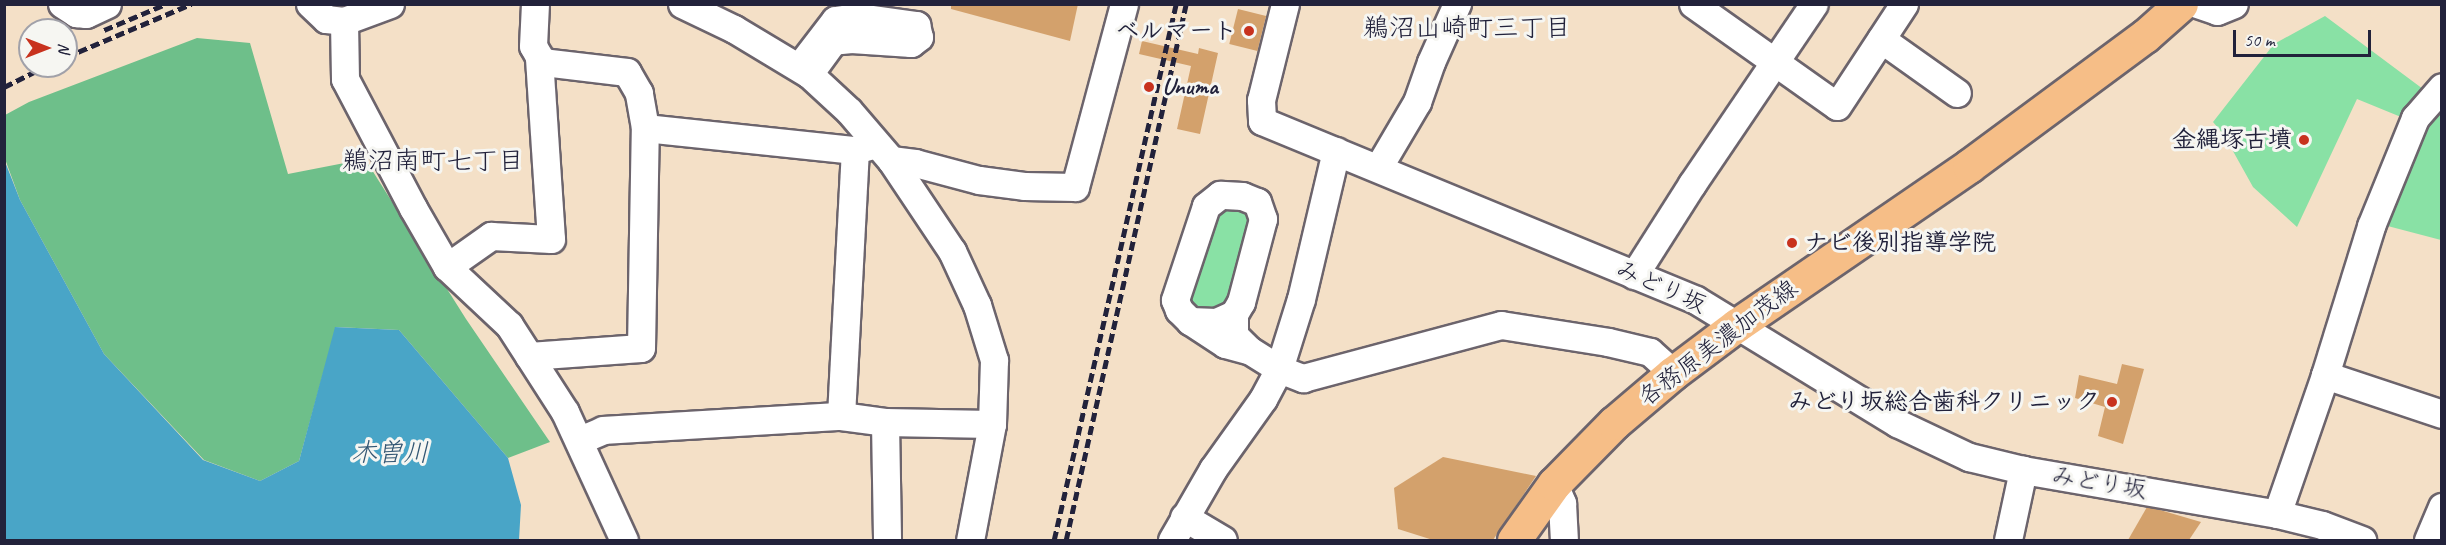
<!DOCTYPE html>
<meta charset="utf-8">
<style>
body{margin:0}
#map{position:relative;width:2446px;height:545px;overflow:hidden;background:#f4e0c7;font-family:Caveat,"Klee One",sans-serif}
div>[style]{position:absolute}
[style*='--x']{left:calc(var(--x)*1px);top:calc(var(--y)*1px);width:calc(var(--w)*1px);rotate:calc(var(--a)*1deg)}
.green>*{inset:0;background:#89e1a5}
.forest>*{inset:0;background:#6ebf8a}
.water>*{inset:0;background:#49a5c7}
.building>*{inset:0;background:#d3a16c;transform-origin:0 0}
.roads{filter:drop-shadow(2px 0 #6c646c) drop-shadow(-2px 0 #6c646c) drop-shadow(0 2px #6c646c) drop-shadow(0 -2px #6c646c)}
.minor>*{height:27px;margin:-13.5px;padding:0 13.5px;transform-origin:13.5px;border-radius:13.5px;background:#fff}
.major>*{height:33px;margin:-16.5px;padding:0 16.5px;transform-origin:16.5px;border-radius:16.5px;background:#f6be87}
.rail>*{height:4.5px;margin-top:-2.25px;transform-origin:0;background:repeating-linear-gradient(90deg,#22223b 0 9px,transparent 0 13.5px)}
.dots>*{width:16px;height:16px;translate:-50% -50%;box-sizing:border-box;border:3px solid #f6f6f2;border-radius:50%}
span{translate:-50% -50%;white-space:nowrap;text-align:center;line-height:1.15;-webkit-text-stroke:6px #f6f6f2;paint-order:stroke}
.poi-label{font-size:24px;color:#22223b;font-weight:700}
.right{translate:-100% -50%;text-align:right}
.left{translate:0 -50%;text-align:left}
.street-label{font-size:24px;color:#22223b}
.neighbourhood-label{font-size:26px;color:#22223b}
.water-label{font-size:26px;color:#325673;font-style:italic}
.frame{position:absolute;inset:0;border:6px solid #22223b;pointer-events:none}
.north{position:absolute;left:18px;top:18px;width:60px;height:60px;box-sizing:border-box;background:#f6f6f2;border:2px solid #a1a1a9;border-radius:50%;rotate:90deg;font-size:16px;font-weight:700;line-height:24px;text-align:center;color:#22223b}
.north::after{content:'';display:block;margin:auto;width:21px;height:27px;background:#c8321e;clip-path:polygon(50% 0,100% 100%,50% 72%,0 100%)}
.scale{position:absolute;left:2233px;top:30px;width:138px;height:27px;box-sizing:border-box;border:3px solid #22223b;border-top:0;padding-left:8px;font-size:18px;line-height:21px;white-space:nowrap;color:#22223b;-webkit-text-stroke:4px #f6f6f2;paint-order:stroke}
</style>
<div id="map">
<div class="green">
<i style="clip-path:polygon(2325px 16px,2423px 89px,2401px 117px,2357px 99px,2297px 227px,2253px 187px,2224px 135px,2213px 122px,2274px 44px)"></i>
<i style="clip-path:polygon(2441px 101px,2441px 240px,2380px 224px,2422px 118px)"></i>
<i style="clip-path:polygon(1253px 207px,1236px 300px,1218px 316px,1185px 308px,1210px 209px)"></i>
</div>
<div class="forest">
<i style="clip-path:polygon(197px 38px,250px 43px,288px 174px,365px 159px,466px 319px,550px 442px,508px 458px,399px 330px,336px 327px,299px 461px,260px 481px,204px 460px,104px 354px,20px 200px,5px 159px,5px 115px,29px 102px)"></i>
</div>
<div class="water">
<i style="clip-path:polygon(4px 159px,20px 200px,104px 354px,203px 460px,260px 481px,299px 461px,335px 327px,399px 330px,508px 458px,521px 505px,519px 540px,5px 540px)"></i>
</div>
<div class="building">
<i style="clip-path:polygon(951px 4px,1078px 4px,1070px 41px,951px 9px)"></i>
<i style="left:1238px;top:9px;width:29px;height:36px;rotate:14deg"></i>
<i style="clip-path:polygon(1142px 41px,1198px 54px,1199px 48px,1218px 53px,1200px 134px,1177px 129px,1191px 66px,1139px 54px)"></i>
<i style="clip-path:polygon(2122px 364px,2144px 369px,2123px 444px,2098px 436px,2105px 407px,2075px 398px,2079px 375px,2117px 384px)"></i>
<i style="clip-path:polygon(1443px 457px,1536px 476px,1493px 540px,1433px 540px,1398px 529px,1394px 488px)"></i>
<i style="clip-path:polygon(2147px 507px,2160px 510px,2201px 522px,2189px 540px,2128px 540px)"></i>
</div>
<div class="roads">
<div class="minor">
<i style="--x:62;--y:4;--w:17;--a:33"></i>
<i style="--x:76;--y:13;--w:10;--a:6"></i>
<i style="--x:86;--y:14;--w:23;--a:-25"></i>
<i style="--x:310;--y:4;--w:22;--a:43"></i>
<i style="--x:326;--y:19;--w:18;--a:6"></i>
<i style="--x:344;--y:21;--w:49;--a:-20.3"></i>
<i style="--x:682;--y:4;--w:58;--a:25.7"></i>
<i style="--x:734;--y:29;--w:87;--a:31"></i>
<i style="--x:809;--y:74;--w:54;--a:42.8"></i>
<i style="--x:849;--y:111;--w:65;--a:49.4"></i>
<i style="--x:891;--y:160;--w:110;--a:56.2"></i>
<i style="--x:952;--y:251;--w:60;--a:65.2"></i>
<i style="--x:977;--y:305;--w:58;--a:72.8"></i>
<i style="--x:994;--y:360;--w:64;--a:91.8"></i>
<i style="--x:992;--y:424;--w:118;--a:100.7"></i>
<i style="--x:1285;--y:4;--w:99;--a:104"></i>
<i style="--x:1261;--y:100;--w:21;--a:87"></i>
<i style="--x:1262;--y:121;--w:469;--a:22.4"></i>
<i style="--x:1696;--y:300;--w:236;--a:31.5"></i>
<i style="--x:1897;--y:423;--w:80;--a:25.3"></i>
<i style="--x:1969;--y:457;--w:56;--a:13.5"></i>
<i style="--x:2023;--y:470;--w:258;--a:9.8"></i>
<i style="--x:2277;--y:514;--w:46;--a:13.7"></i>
<i style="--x:2322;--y:525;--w:43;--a:20.6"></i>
<i style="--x:1693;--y:4;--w:176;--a:35.3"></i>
<i style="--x:1837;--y:106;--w:122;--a:-56.7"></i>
<i style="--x:2197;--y:4;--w:21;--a:19"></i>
<i style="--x:2217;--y:11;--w:18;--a:-22"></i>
<i style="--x:344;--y:21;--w:58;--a:89"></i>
<i style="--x:345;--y:79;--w:146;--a:62.2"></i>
<i style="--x:413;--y:208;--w:68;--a:60"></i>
<i style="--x:447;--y:267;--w:85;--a:43.1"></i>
<i style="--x:509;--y:325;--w:103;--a:57.2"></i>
<i style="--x:565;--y:412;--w:141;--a:65.3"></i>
<i style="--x:1881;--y:39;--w:93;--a:35.4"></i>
<i style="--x:799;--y:67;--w:59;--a:-52.5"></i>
<i style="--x:835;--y:20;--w:22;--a:-8"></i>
<i style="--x:857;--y:17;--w:60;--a:7.7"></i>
<i style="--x:916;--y:25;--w:12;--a:76"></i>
<i style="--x:919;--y:37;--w:10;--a:143"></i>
<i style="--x:911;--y:43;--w:60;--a:-176.2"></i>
<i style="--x:851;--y:39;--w:18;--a:174"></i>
<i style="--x:833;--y:41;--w:41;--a:126"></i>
<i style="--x:645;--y:128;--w:211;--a:6"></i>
<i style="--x:855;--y:150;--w:19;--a:-16"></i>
<i style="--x:891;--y:160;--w:24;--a:7"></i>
<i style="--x:915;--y:163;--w:66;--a:14.9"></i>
<i style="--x:979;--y:180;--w:45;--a:7.6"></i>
<i style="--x:1024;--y:186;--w:51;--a:1.1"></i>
<i style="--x:1075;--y:187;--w:189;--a:-75"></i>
<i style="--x:1378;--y:168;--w:77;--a:-59.4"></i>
<i style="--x:1417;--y:102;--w:42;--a:-70.7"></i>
<i style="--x:1431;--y:62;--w:64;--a:-65.9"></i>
<i style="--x:447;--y:267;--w:54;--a:-35.2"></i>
<i style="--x:491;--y:236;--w:60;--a:2.9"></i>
<i style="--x:551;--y:239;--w:183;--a:-93.8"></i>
<i style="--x:1634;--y:275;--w:108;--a:-57.5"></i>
<i style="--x:1692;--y:184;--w:217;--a:-55.9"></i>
<i style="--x:1234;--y:314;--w:21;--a:90"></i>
<i style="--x:1234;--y:335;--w:21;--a:45"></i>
<i style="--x:1249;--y:350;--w:36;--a:32"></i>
<i style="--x:1279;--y:369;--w:26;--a:21"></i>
<i style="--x:1303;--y:378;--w:205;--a:-15"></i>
<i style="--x:1501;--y:325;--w:108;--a:9"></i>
<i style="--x:1608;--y:342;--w:43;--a:13.4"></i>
<i style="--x:1650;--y:352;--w:31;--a:42"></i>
<i style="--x:1190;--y:321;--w:26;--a:2"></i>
<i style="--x:1216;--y:322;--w:20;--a:-24"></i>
<i style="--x:1234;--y:314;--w:14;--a:-60"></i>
<i style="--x:1241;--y:302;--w:86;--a:-75.2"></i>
<i style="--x:1263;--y:219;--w:18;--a:-109"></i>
<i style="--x:1257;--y:202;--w:16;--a:-158"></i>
<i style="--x:1242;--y:196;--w:22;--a:-177"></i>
<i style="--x:1220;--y:195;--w:18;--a:142"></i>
<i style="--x:1206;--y:206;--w:99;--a:108.3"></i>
<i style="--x:1175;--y:300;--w:11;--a:68"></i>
<i style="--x:1179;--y:310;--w:16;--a:45"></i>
<i style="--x:1190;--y:321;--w:42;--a:33.3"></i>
<i style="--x:1225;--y:344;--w:23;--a:15"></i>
<i style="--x:529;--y:356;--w:112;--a:-4.1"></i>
<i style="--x:641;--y:348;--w:220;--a:-89"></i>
<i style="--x:645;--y:128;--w:36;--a:-100"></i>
<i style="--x:639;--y:93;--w:24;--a:-120"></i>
<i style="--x:627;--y:72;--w:86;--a:-173.3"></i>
<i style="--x:542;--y:62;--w:18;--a:-119"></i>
<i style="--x:533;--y:46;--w:42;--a:-87.3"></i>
<i style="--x:2325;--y:375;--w:123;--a:18.4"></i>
<i style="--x:841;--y:416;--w:44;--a:7.8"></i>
<i style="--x:885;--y:422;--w:107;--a:1.1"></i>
<i style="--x:885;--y:422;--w:118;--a:89"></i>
<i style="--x:580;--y:440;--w:25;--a:-23"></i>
<i style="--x:603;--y:430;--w:238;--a:-3.4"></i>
<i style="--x:841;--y:416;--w:266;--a:-87"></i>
<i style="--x:1554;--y:484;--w:21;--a:67"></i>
<i style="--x:1562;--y:503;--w:37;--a:87"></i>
<i style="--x:2277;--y:514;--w:147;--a:-70.9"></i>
<i style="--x:2325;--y:375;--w:156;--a:-72.8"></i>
<i style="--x:2371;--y:226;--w:117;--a:-67.8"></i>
<i style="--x:2415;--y:118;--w:41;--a:-48.9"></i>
<i style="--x:1184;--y:517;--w:45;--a:30.5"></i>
<i style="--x:1172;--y:540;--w:82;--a:-60"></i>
<i style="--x:1213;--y:469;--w:86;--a:-54.5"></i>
<i style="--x:1263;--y:399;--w:34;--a:-62"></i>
<i style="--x:1279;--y:369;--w:73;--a:-72.6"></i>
<i style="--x:1301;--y:299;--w:152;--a:-76.7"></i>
<i style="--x:2008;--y:540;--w:72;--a:-77.9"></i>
<i style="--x:2428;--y:540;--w:36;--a:-67"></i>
</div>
<div class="major">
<i style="--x:1514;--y:540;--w:69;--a:-54.5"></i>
<i style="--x:1554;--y:484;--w:86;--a:-45.5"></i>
<i style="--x:1614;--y:423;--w:77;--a:-40.3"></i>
<i style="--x:1673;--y:373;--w:80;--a:-36.9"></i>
<i style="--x:1737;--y:325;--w:281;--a:-34.4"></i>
<i style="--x:1969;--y:166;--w:219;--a:-36.5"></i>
<i style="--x:2145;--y:36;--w:48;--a:-41.6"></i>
</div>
</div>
<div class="rail">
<i style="--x:104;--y:30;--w:67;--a:-22.8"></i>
<i style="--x:66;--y:57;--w:136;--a:-23"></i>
<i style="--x:4;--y:87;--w:47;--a:-26.6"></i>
<i style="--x:1054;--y:540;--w:550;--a:-77.18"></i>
<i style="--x:1066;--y:540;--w:549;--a:-77.38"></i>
</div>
<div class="dots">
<i style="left:1249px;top:31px;background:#c8321e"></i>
<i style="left:1149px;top:87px;background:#c8321e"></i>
<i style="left:2304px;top:140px;background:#c8321e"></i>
<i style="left:1792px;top:243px;background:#c8321e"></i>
<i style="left:2112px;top:402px;background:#c8321e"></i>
</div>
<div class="poi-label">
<span class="right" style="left:1237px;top:31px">ベルマート</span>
<span class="left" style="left:1162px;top:87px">Unuma</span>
<span class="right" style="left:2292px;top:140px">金縄塚古墳</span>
<span class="left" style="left:1804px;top:243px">ナビ後別指導学院</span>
<span class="right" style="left:2100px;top:402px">みどり坂総合歯科クリニック</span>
</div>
<div class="street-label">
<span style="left:1661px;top:287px;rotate:24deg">みどり坂</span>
<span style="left:1718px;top:343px;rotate:-37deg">各務原美濃加茂線</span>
<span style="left:2099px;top:483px;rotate:9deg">みどり坂</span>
</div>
<div class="neighbourhood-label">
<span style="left:1467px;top:28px">鵜沼山崎町三丁目</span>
<span style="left:433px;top:161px">鵜沼南町七丁目</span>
</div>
<div class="water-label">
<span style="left:390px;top:453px">木曽川</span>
</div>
<div class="frame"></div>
<div class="north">N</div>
<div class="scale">50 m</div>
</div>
